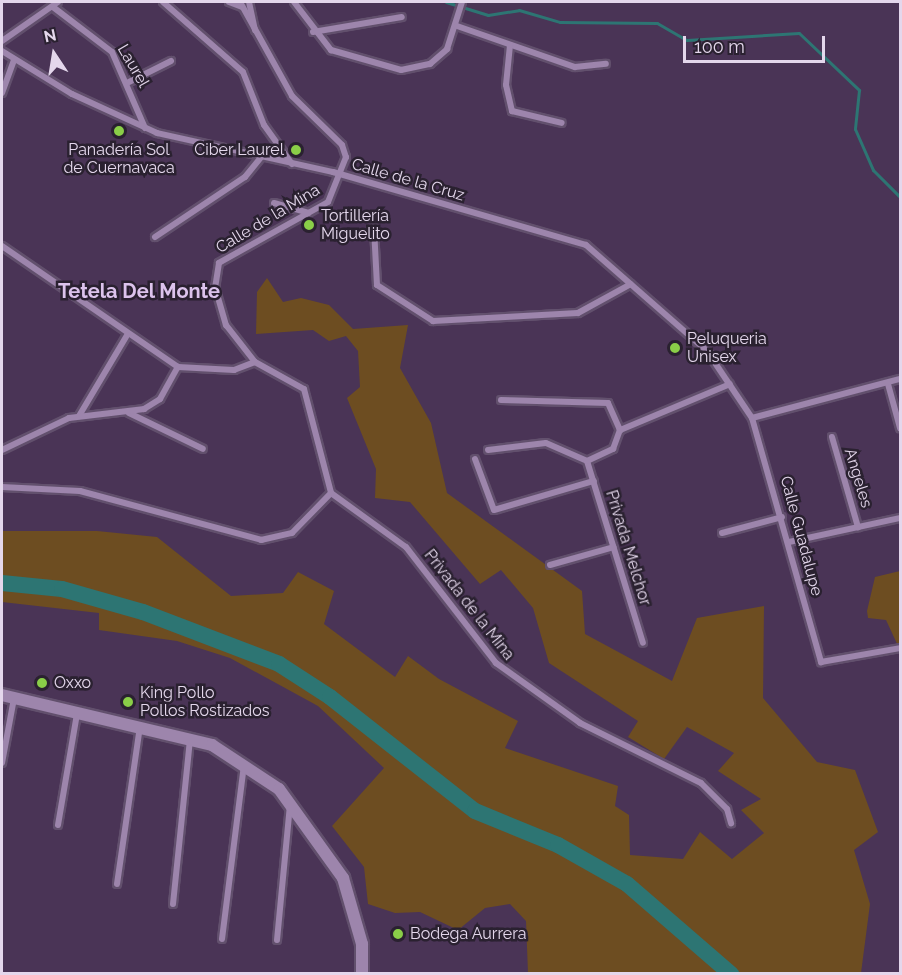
<!DOCTYPE html>
<meta charset="utf-8">
<style>
body{margin:0}
#map{position:relative;width:902px;height:975px;overflow:hidden;background:#4a3456;font-family:Raleway,sans-serif}
div>[style]{position:absolute}
[style*='--x']{left:calc(var(--x)*1px);top:calc(var(--y)*1px);width:calc(var(--w)*1px);rotate:calc(var(--a)*1deg)}
.green>*{inset:0;background:#6d4d21}
.stream>*{height:3px;margin:-1.5px;padding:0 1.5px;transform-origin:1.5px;border-radius:1.5px;background:#2d7573}
.river>*{height:16px;margin:-8px;padding:0 8px;transform-origin:8px;border-radius:8px;background:#2d7573}
.roads{filter:drop-shadow(2px 0 #62506d) drop-shadow(-2px 0 #62506d) drop-shadow(0 2px #62506d) drop-shadow(0 -2px #62506d)}
.street>*{height:6px;margin:-3px;padding:0 3px;transform-origin:3px;border-radius:3px;background:#9d85ac}
.secondary>*{height:12px;margin:-6px;padding:0 6px;transform-origin:6px;border-radius:6px;background:#9d85ac}
.dots>*{width:16px;height:16px;translate:-50% -50%;box-sizing:border-box;border:3px solid #2a2130;border-radius:50%}
span{translate:-50% -50%;white-space:nowrap;text-align:center;line-height:1.15;-webkit-text-stroke:5px #2a2130;paint-order:stroke}
.street-label{font-size:16px;color:#e4d7ec}
.poi-label{font-size:16px;color:#e4d7ec}
.right{translate:-100% -50%;text-align:right}
.left{translate:0 -50%;text-align:left}
.quarter-label{font-size:20px;color:#dcc3ec;font-weight:700}
.frame{position:absolute;inset:0;border:3px solid #e4d7ec;pointer-events:none}
.north{position:absolute;left:24px;top:24px;width:60px;height:60px;-webkit-text-stroke:4px #2a2130;paint-order:stroke;rotate:348deg;font-size:16px;font-weight:700;line-height:24px;text-align:center;color:#e4d7ec}
.north::after{content:'';display:block;margin:auto;width:21px;height:27px;background:#e4d7ec;clip-path:polygon(50% 0,100% 100%,50% 72%,0 100%)}
.scale{position:absolute;left:683px;top:36px;width:142px;height:27px;box-sizing:border-box;border:3px solid #e4d7ec;border-top:0;padding-left:8px;font-size:18px;line-height:21px;white-space:nowrap;color:#e4d7ec;-webkit-text-stroke:4px #2a2130;paint-order:stroke}
</style>
<div id="map">
<div class="green">
<div style="clip-path:polygon(267px 278px,283px 302px,301px 298px,329px 305px,353px 329px,408px 325px,400px 368px,431px 423px,447px 493px,582px 591px,585px 634px,672px 681px,697px 618px,764px 606px,763px 698px,817px 762px,855px 770px,878px 832px,854px 850px,870px 904px,861px 973px,528px 973px,526px 921px,510px 904px,485px 908px,458px 930px,420px 912px,395px 913px,368px 904px,364px 867px,332px 826px,384px 768px,318px 706px,230px 658px,177px 641px,99px 630px,99px 613px,2px 602px,2px 531px,97px 531px,157px 537px,231px 596px,283px 593px,298px 572px,334px 591px,324px 624px,395px 677px,408px 656px,439px 679px,518px 721px,505px 748px,618px 786px,615px 806px,629px 815px,630px 855px,683px 859px,700px 832px,732px 859px,764px 833px,741px 810px,761px 799px,718px 771px,734px 753px,687px 727px,664px 759px,628px 737px,638px 721px,549px 663px,533px 608px,501px 570px,480px 584px,410px 502px,375px 498px,376px 469px,347px 398px,360px 387px,358px 351px,346px 336px,329px 341px,313px 330px,256px 334px,257px 292px)"></div>
<div style="clip-path:polygon(900px 571px,900px 648px,899px 648px,886px 620px,868px 618px,867px 611px,875px 577px)"></div>
</div>
<div class="stream">
<div style="--x:446;--y:2;--w:44;--a:17.2"></div>
<div style="--x:488;--y:15;--w:31;--a:-9"></div>
<div style="--x:519;--y:10;--w:43;--a:16.3"></div>
<div style="--x:560;--y:22;--w:97;--a:0.6"></div>
<div style="--x:657;--y:23;--w:34;--a:30"></div>
<div style="--x:687;--y:40;--w:112;--a:-3.6"></div>
<div style="--x:799;--y:33;--w:83;--a:43.5"></div>
<div style="--x:859;--y:90;--w:39;--a:96"></div>
<div style="--x:855;--y:129;--w:45;--a:66.3"></div>
<div style="--x:873;--y:170;--w:38;--a:45"></div>
</div>
<div class="river">
<div style="--x:2;--y:583;--w:60;--a:5.7"></div>
<div style="--x:62;--y:589;--w:84;--a:15.9"></div>
<div style="--x:143;--y:612;--w:146;--a:20.9"></div>
<div style="--x:279;--y:664;--w:61;--a:32.9"></div>
<div style="--x:330;--y:697;--w:184;--a:38.2"></div>
<div style="--x:475;--y:811;--w:90;--a:22.3"></div>
<div style="--x:558;--y:845;--w:79;--a:29.5"></div>
<div style="--x:627;--y:884;--w:138;--a:40.9"></div>
</div>
<div class="roads">
<div class="street">
<div style="--x:163;--y:2;--w:106;--a:41.2"></div>
<div style="--x:243;--y:72;--w:57;--a:68.4"></div>
<div style="--x:264;--y:125;--w:48;--a:54.3"></div>
<div style="--x:229;--y:2;--w:14;--a:21"></div>
<div style="--x:240;--y:2;--w:107;--a:61"></div>
<div style="--x:292;--y:96;--w:70;--a:44.4"></div>
<div style="--x:342;--y:145;--w:13;--a:72"></div>
<div style="--x:346;--y:157;--w:48;--a:111.8"></div>
<div style="--x:328;--y:202;--w:125;--a:150.8"></div>
<div style="--x:219;--y:263;--w:24;--a:99"></div>
<div style="--x:215;--y:287;--w:40;--a:74"></div>
<div style="--x:226;--y:325;--w:47;--a:51.9"></div>
<div style="--x:255;--y:362;--w:56;--a:28.9"></div>
<div style="--x:304;--y:389;--w:107;--a:75.4"></div>
<div style="--x:331;--y:493;--w:92;--a:35.8"></div>
<div style="--x:406;--y:547;--w:147;--a:52.2"></div>
<div style="--x:496;--y:663;--w:103;--a:35.5"></div>
<div style="--x:580;--y:723;--w:135;--a:26.4"></div>
<div style="--x:701;--y:783;--w:37;--a:45"></div>
<div style="--x:727;--y:809;--w:15;--a:74"></div>
<div style="--x:249;--y:2;--w:29;--a:78"></div>
<div style="--x:294;--y:2;--w:61;--a:52.4"></div>
<div style="--x:331;--y:50;--w:73;--a:15.9"></div>
<div style="--x:401;--y:70;--w:30;--a:-12"></div>
<div style="--x:430;--y:64;--w:23;--a:-41"></div>
<div style="--x:447;--y:49;--w:49;--a:-72.3"></div>
<div style="--x:53;--y:7;--w:74;--a:37.3"></div>
<div style="--x:112;--y:52;--w:83;--a:66.5"></div>
<div style="--x:457;--y:26;--w:125;--a:19.2"></div>
<div style="--x:575;--y:67;--w:31;--a:-6"></div>
<div style="--x:313;--y:32;--w:90;--a:-9.6"></div>
<div style="--x:2;--y:41;--w:68;--a:-34.9"></div>
<div style="--x:510;--y:45;--w:40;--a:95.7"></div>
<div style="--x:506;--y:85;--w:27;--a:77"></div>
<div style="--x:512;--y:111;--w:51;--a:13.5"></div>
<div style="--x:2;--y:51;--w:82;--a:31.6"></div>
<div style="--x:72;--y:94;--w:94;--a:24.6"></div>
<div style="--x:157;--y:133;--w:180;--a:12.5"></div>
<div style="--x:333;--y:172;--w:263;--a:16.1"></div>
<div style="--x:586;--y:245;--w:161;--a:41.2"></div>
<div style="--x:707;--y:351;--w:81;--a:56.1"></div>
<div style="--x:752;--y:418;--w:254;--a:74.2"></div>
<div style="--x:821;--y:662;--w:80;--a:-10"></div>
<div style="--x:129;--y:82;--w:47;--a:-26.6"></div>
<div style="--x:2;--y:93;--w:35;--a:-70"></div>
<div style="--x:274;--y:203;--w:36;--a:16"></div>
<div style="--x:374;--y:228;--w:57;--a:87"></div>
<div style="--x:377;--y:285;--w:67;--a:32.7"></div>
<div style="--x:433;--y:321;--w:145;--a:-3.2"></div>
<div style="--x:578;--y:313;--w:60;--a:-28.7"></div>
<div style="--x:155;--y:237;--w:108;--a:-33.7"></div>
<div style="--x:245;--y:177;--w:26;--a:-51"></div>
<div style="--x:2;--y:246;--w:214;--a:34.5"></div>
<div style="--x:178;--y:367;--w:56;--a:3.1"></div>
<div style="--x:234;--y:370;--w:22;--a:-21"></div>
<div style="--x:888;--y:384;--w:46;--a:74.7"></div>
<div style="--x:501;--y:400;--w:107;--a:1.6"></div>
<div style="--x:608;--y:403;--w:30;--a:66"></div>
<div style="--x:129;--y:413;--w:82;--a:25.9"></div>
<div style="--x:79;--y:416;--w:94;--a:-59.3"></div>
<div style="--x:752;--y:418;--w:153;--a:-14.8"></div>
<div style="--x:832;--y:437;--w:94;--a:73.9"></div>
<div style="--x:2;--y:450;--w:74;--a:-25.5"></div>
<div style="--x:69;--y:418;--w:76;--a:-6.8"></div>
<div style="--x:144;--y:409;--w:19;--a:-32"></div>
<div style="--x:160;--y:399;--w:37;--a:-61"></div>
<div style="--x:488;--y:450;--w:58;--a:-6.9"></div>
<div style="--x:546;--y:443;--w:45;--a:23.7"></div>
<div style="--x:475;--y:459;--w:54;--a:69.6"></div>
<div style="--x:494;--y:510;--w:104;--a:-16.2"></div>
<div style="--x:587;--y:461;--w:190;--a:72.9"></div>
<div style="--x:587;--y:461;--w:29;--a:-25"></div>
<div style="--x:613;--y:449;--w:20;--a:-70"></div>
<div style="--x:620;--y:430;--w:119;--a:-22.7"></div>
<div style="--x:2;--y:487;--w:78;--a:2.9"></div>
<div style="--x:80;--y:491;--w:188;--a:15.1"></div>
<div style="--x:261;--y:540;--w:32;--a:-13"></div>
<div style="--x:292;--y:533;--w:56;--a:-45.7"></div>
<div style="--x:722;--y:533;--w:62;--a:-14.9"></div>
<div style="--x:789;--y:542;--w:114;--a:-12.2"></div>
<div style="--x:550;--y:565;--w:66;--a:-15.7"></div>
<div style="--x:2;--y:763;--w:66;--a:-79.5"></div>
<div style="--x:58;--y:825;--w:113;--a:-80.3"></div>
<div style="--x:117;--y:884;--w:159;--a:-81.7"></div>
<div style="--x:173;--y:904;--w:165;--a:-84.1"></div>
<div style="--x:222;--y:939;--w:175;--a:-82.8"></div>
<div style="--x:277;--y:940;--w:135;--a:-84.5"></div>
</div>
<div class="secondary">
<div style="--x:2;--y:695;--w:216;--a:13.4"></div>
<div style="--x:212;--y:745;--w:80;--a:33.3"></div>
<div style="--x:279;--y:789;--w:110;--a:54.3"></div>
<div style="--x:343;--y:878;--w:69;--a:73.9"></div>
<div style="--x:362;--y:944;--w:30;--a:90"></div>
</div>
</div>
<div class="dots">
<div style="left:119px;top:131px;background:#8ace48"></div>
<div style="left:296px;top:150px;background:#8ace48"></div>
<div style="left:309px;top:225px;background:#8ace48"></div>
<div style="left:675px;top:348px;background:#8ace48"></div>
<div style="left:42px;top:683px;background:#8ace48"></div>
<div style="left:128px;top:702px;background:#8ace48"></div>
<div style="left:398px;top:934px;background:#8ace48"></div>
</div>
<div class="street-label">
<span style="left:133px;top:66px;rotate:60deg">Laurel</span>
<span style="left:408px;top:180px;rotate:16deg">Calle de la Cruz</span>
<span style="left:268px;top:219px;rotate:-31deg">Calle de la Mina</span>
<span style="left:858px;top:478px;rotate:73deg">Angeles</span>
<span style="left:801px;top:536px;rotate:75deg">Calle Guadalupe</span>
<span style="left:628px;top:548px;rotate:73deg">Privada Melchor</span>
<span style="left:469px;top:605px;rotate:52deg">Privada de la Mina</span>
</div>
<div class="poi-label">
<span style="left:119px;top:159px">Panadería Sol<br>de Cuernavaca</span>
<span class="right" style="left:284px;top:150px">Ciber Laurel</span>
<span class="left" style="left:321px;top:225px">Tortillería<br>Miguelito</span>
<span class="left" style="left:687px;top:348px">Peluqueria<br>Unisex</span>
<span class="left" style="left:54px;top:683px">Oxxo</span>
<span class="left" style="left:140px;top:702px">King Pollo<br>Pollos Rostizados</span>
<span class="left" style="left:410px;top:934px">Bodega Aurrera</span>
</div>
<div class="quarter-label">
<span style="left:139px;top:291px">Tetela Del Monte</span>
</div>
<div class="frame"></div>
<div class="north">N</div>
<div class="scale">100 m</div>
</div>
